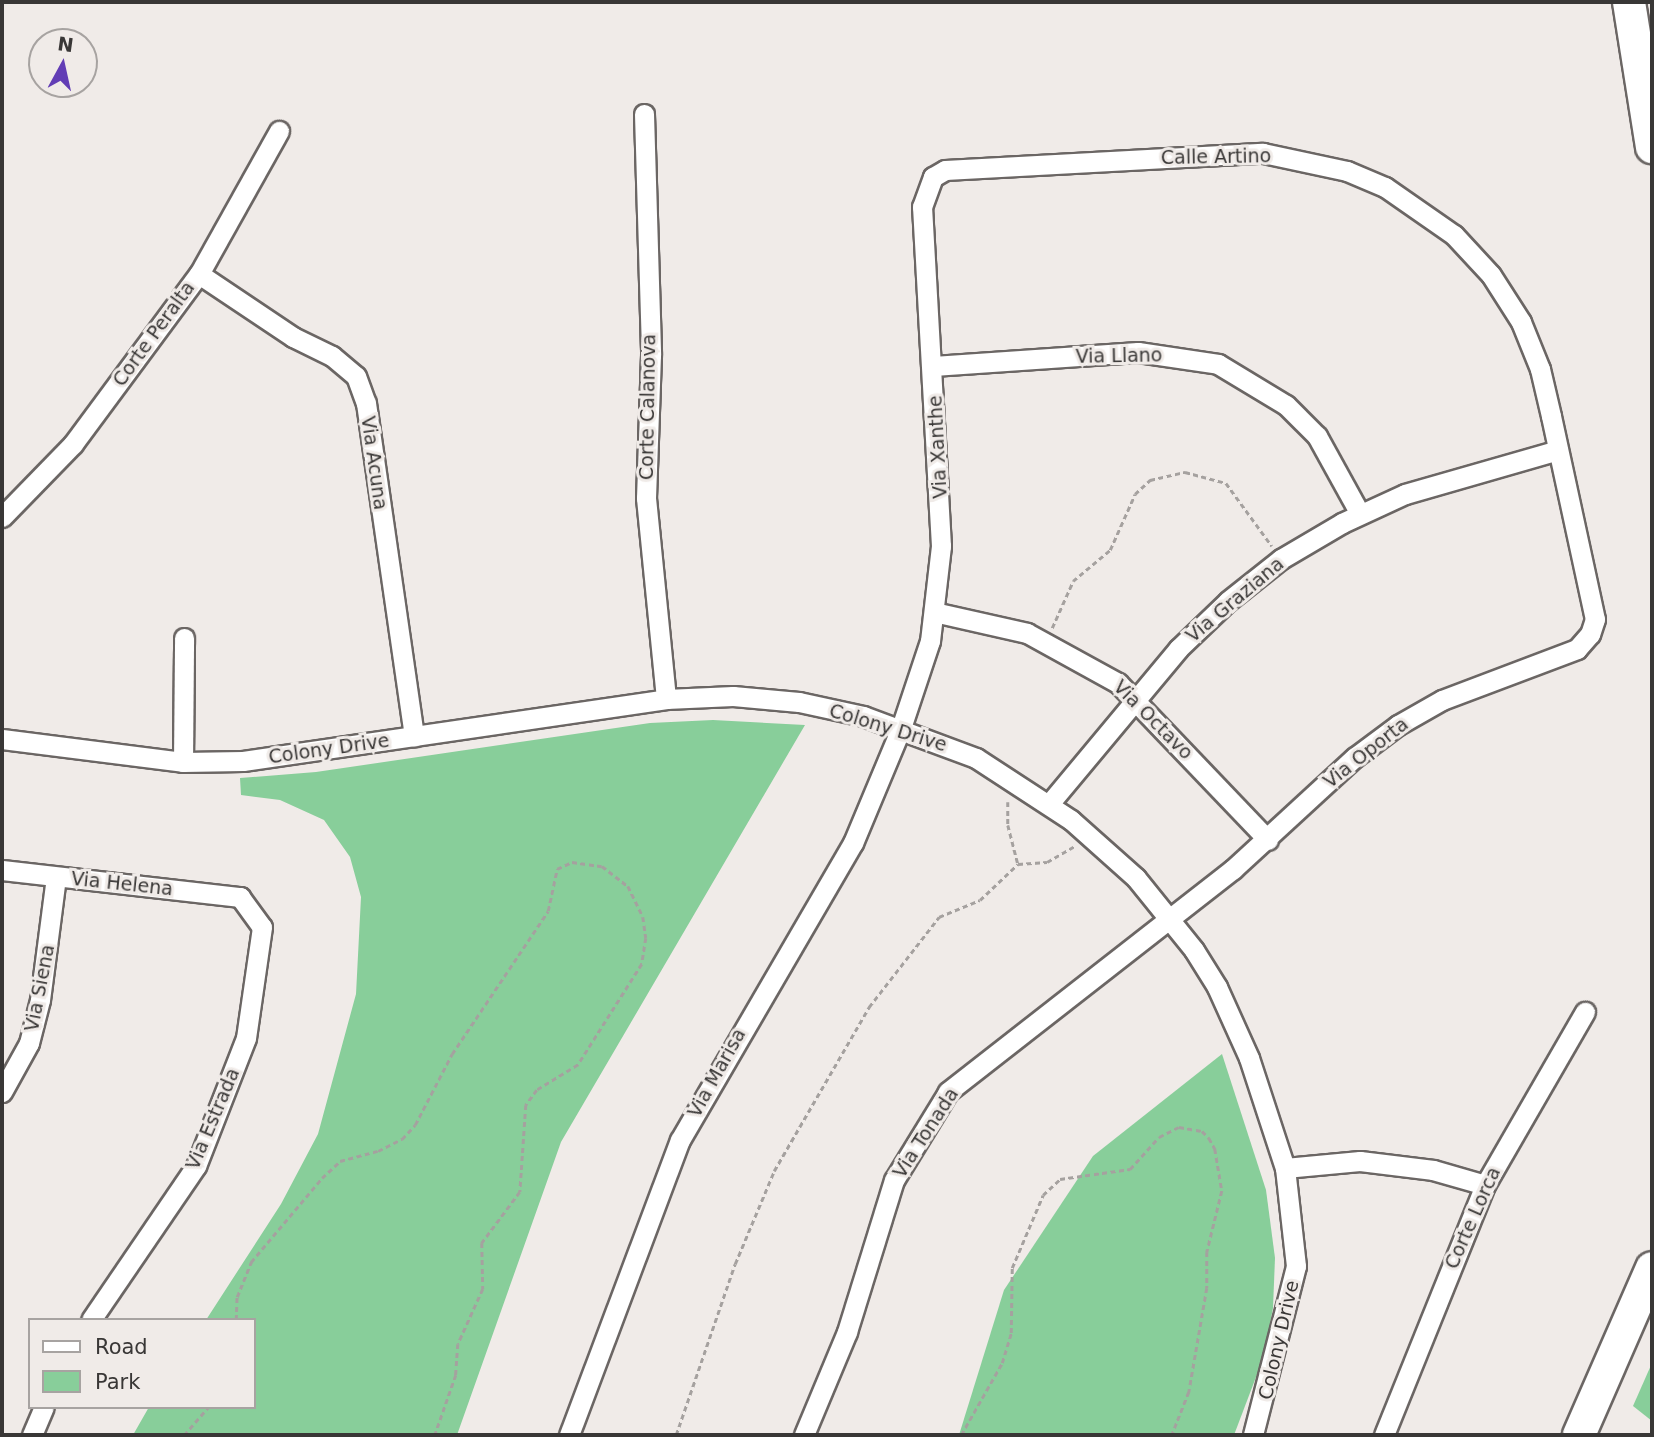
<!DOCTYPE html>
<style>
body{margin:0}
#map{position:relative;width:1654px;height:1437px;overflow:hidden;background:#f0ebe8;font-family:"DejaVu Sans",sans-serif}
div>[style]{position:absolute}
[style*='--x']{left:calc(var(--x)*1px);top:calc(var(--y)*1px);width:calc(var(--w)*1px);rotate:calc(var(--a)*1deg)}
.green>*{inset:0;background:#88ce9a}
.path>*{height:2.5px;margin-top:-1.25px;transform-origin:0;background:repeating-linear-gradient(90deg,#a5a19f 0 5px,transparent 0 8.5px)}
.roads{filter:drop-shadow(2px 0 #6b6664) drop-shadow(-2px 0 #6b6664) drop-shadow(0 2px #6b6664) drop-shadow(0 -2px #6b6664)}
.minor>*{height:19px;margin:-9.5px;padding:0 9.5px;transform-origin:9.5px;border-radius:9.5px;background:#fff}
.primary>*{height:32px;margin:-16px;padding:0 16px;transform-origin:16px;border-radius:16px;background:#fff}
span{translate:-50% -50%;white-space:nowrap;text-align:center;line-height:1.15;-webkit-text-stroke:6px #f0ebe8;paint-order:stroke}
.street-label{font-size:19px;color:#393736}
.frame{position:absolute;inset:0;border:4px solid #393736;pointer-events:none}
.legend{position:absolute;left:28px;top:1318px;width:228px;height:91px;box-sizing:border-box;background:#f0ebe8;border:2px solid #a7a3a1;margin:0;padding:9px 12px;list-style:none;font-size:21px;color:#393736}
.legend li{display:flex;align-items:center;gap:14px;height:35px}
.legend b{width:35px;border:2px solid #a7a3a1}
.north{position:absolute;left:28px;top:28px;width:70px;height:70px;box-sizing:border-box;background:#f0ebe8;border:2px solid #a7a3a1;border-radius:50%;rotate:8deg;font-size:19px;font-weight:700;line-height:28px;text-align:center;color:#393736}
.north::after{content:'';display:block;margin:auto;width:24px;height:32px;background:#623db5;clip-path:polygon(50% 0,100% 100%,50% 72%,0 100%)}
</style>
<div id="map">
<div class="green">
<div style="clip-path:polygon(713px 720px,805px 725px,561px 1142px,457px 1435px,133px 1435px,149px 1407px,254px 1407px,254px 1320px,206px 1320px,281px 1204px,318px 1134px,356px 994px,361px 897px,350px 857px,324px 820px,280px 800px,241px 795px,240px 778px,316px 772px,650px 723px)"></div>
<div style="clip-path:polygon(1222px 1054px,1266px 1190px,1275px 1258px,1273px 1308px,1264px 1356px,1234px 1435px,959px 1435px,1004px 1290px,1093px 1156px)"></div>
<div style="clip-path:polygon(1652px 1363px,1652px 1421px,1633px 1406px)"></div>
</div>
<div class="path">
<div style="--x:1052;--y:628;--w:51;--a:-65.9"></div>
<div style="--x:1073;--y:581;--w:48;--a:-40"></div>
<div style="--x:1110;--y:550;--w:61;--a:-65.9"></div>
<div style="--x:1135;--y:494;--w:21;--a:-43"></div>
<div style="--x:1150;--y:480;--w:36;--a:-13"></div>
<div style="--x:1185;--y:472;--w:42;--a:15"></div>
<div style="--x:1226;--y:483;--w:78;--a:53.9"></div>
<div style="--x:1008;--y:802;--w:23;--a:90"></div>
<div style="--x:1008;--y:825;--w:40;--a:75.6"></div>
<div style="--x:236;--y:1320;--w:23;--a:-88"></div>
<div style="--x:237;--y:1297;--w:38;--a:-68"></div>
<div style="--x:251;--y:1262;--w:110;--a:-49.8"></div>
<div style="--x:322;--y:1178;--w:25;--a:-43"></div>
<div style="--x:340;--y:1161;--w:39;--a:-15"></div>
<div style="--x:378;--y:1151;--w:27;--a:-27"></div>
<div style="--x:402;--y:1139;--w:19;--a:-47"></div>
<div style="--x:415;--y:1125;--w:80;--a:-62.5"></div>
<div style="--x:452;--y:1054;--w:172;--a:-56.1"></div>
<div style="--x:548;--y:911;--w:43;--a:-77.9"></div>
<div style="--x:557;--y:869;--w:17;--a:-25"></div>
<div style="--x:572;--y:862;--w:30;--a:8"></div>
<div style="--x:602;--y:866;--w:33;--a:38"></div>
<div style="--x:628;--y:886;--w:34;--a:64"></div>
<div style="--x:643;--y:917;--w:21;--a:82"></div>
<div style="--x:646;--y:938;--w:26;--a:99"></div>
<div style="--x:642;--y:964;--w:120;--a:122.4"></div>
<div style="--x:578;--y:1065;--w:48;--a:148.6"></div>
<div style="--x:537;--y:1090;--w:19;--a:126"></div>
<div style="--x:526;--y:1105;--w:87;--a:93.9"></div>
<div style="--x:520;--y:1192;--w:64;--a:126.7"></div>
<div style="--x:482;--y:1243;--w:46;--a:88.8"></div>
<div style="--x:483;--y:1289;--w:60;--a:114.4"></div>
<div style="--x:458;--y:1344;--w:31;--a:94"></div>
<div style="--x:456;--y:1375;--w:64;--a:109.3"></div>
<div style="--x:184;--y:1435;--w:37;--a:-49"></div>
<div style="--x:676;--y:1435;--w:181;--a:-71"></div>
<div style="--x:735;--y:1264;--w:101;--a:-67.2"></div>
<div style="--x:774;--y:1171;--w:190;--a:-59.9"></div>
<div style="--x:869;--y:1007;--w:114;--a:-52.1"></div>
<div style="--x:939;--y:917;--w:44;--a:-22.5"></div>
<div style="--x:980;--y:900;--w:52;--a:-43.5"></div>
<div style="--x:1018;--y:864;--w:29;--a:-4"></div>
<div style="--x:1047;--y:862;--w:32;--a:-30"></div>
<div style="--x:961;--y:1435;--w:83;--a:-60.3"></div>
<div style="--x:1002;--y:1363;--w:31;--a:-73"></div>
<div style="--x:1011;--y:1333;--w:65;--a:-89.1"></div>
<div style="--x:1012;--y:1268;--w:79;--a:-67"></div>
<div style="--x:1043;--y:1195;--w:23;--a:-43"></div>
<div style="--x:1060;--y:1179;--w:71;--a:-8.1"></div>
<div style="--x:1130;--y:1169;--w:43;--a:-47.8"></div>
<div style="--x:1159;--y:1137;--w:22;--a:-27"></div>
<div style="--x:1179;--y:1127;--w:23;--a:10"></div>
<div style="--x:1202;--y:1131;--w:10;--a:45"></div>
<div style="--x:1209;--y:1138;--w:13;--a:61"></div>
<div style="--x:1215;--y:1149;--w:43;--a:80.5"></div>
<div style="--x:1222;--y:1191;--w:63;--a:103.8"></div>
<div style="--x:1207;--y:1252;--w:36;--a:90"></div>
<div style="--x:1207;--y:1288;--w:106;--a:99.8"></div>
<div style="--x:1189;--y:1392;--w:46;--a:111.6"></div>
</div>
<div class="roads">
<div class="minor">
<div style="--x:644;--y:114;--w:241;--a:88.3"></div>
<div style="--x:651;--y:355;--w:143;--a:92"></div>
<div style="--x:646;--y:498;--w:202;--a:84.3"></div>
<div style="--x:199;--y:274;--w:113;--a:33.8"></div>
<div style="--x:293;--y:337;--w:43;--a:26"></div>
<div style="--x:332;--y:356;--w:31;--a:40"></div>
<div style="--x:356;--y:376;--w:29;--a:70"></div>
<div style="--x:366;--y:403;--w:337;--a:81.8"></div>
<div style="--x:933;--y:366;--w:205;--a:-3.9"></div>
<div style="--x:1138;--y:352;--w:81;--a:8.5"></div>
<div style="--x:1218;--y:364;--w:79;--a:31.1"></div>
<div style="--x:1286;--y:405;--w:44;--a:45"></div>
<div style="--x:1317;--y:436;--w:89;--a:61.1"></div>
<div style="--x:2;--y:517;--w:102;--a:-45.8"></div>
<div style="--x:73;--y:444;--w:212;--a:-53.5"></div>
<div style="--x:199;--y:274;--w:164;--a:-60.8"></div>
<div style="--x:934;--y:612;--w:95;--a:12.7"></div>
<div style="--x:1027;--y:633;--w:104;--a:28.8"></div>
<div style="--x:1118;--y:683;--w:217;--a:46.3"></div>
<div style="--x:2;--y:739;--w:182;--a:7.2"></div>
<div style="--x:183;--y:762;--w:60;--a:-1"></div>
<div style="--x:243;--y:761;--w:428;--a:-8.3"></div>
<div style="--x:666;--y:699;--w:67;--a:-2.6"></div>
<div style="--x:733;--y:696;--w:66;--a:5.2"></div>
<div style="--x:799;--y:702;--w:66;--a:12.3"></div>
<div style="--x:863;--y:716;--w:121;--a:20.4"></div>
<div style="--x:976;--y:758;--w:113;--a:33.1"></div>
<div style="--x:1071;--y:820;--w:87;--a:41.7"></div>
<div style="--x:1136;--y:878;--w:92;--a:51.1"></div>
<div style="--x:1194;--y:950;--w:44;--a:58.1"></div>
<div style="--x:1217;--y:987;--w:78;--a:65.7"></div>
<div style="--x:1249;--y:1058;--w:116;--a:71.9"></div>
<div style="--x:1285;--y:1168;--w:99;--a:83.6"></div>
<div style="--x:1296;--y:1266;--w:174;--a:104.3"></div>
<div style="--x:183;--y:762;--w:124;--a:-89.5"></div>
<div style="--x:1049;--y:804;--w:202;--a:-50.2"></div>
<div style="--x:1178;--y:649;--w:69;--a:-43.8"></div>
<div style="--x:1228;--y:601;--w:68;--a:-38.4"></div>
<div style="--x:1281;--y:559;--w:71;--a:-30.5"></div>
<div style="--x:1342;--y:523;--w:69;--a:-24.7"></div>
<div style="--x:1405;--y:494;--w:159;--a:-16"></div>
<div style="--x:2;--y:870;--w:240;--a:6.5"></div>
<div style="--x:240;--y:897;--w:37;--a:54"></div>
<div style="--x:262;--y:927;--w:112;--a:98.2"></div>
<div style="--x:246;--y:1038;--w:137;--a:111.3"></div>
<div style="--x:196;--y:1166;--w:186;--a:124.3"></div>
<div style="--x:2;--y:1092;--w:56;--a:-61.1"></div>
<div style="--x:29;--y:1043;--w:44;--a:-75.7"></div>
<div style="--x:40;--y:1000;--w:124;--a:-82.6"></div>
<div style="--x:1285;--y:1168;--w:75;--a:-5.3"></div>
<div style="--x:1360;--y:1161;--w:74;--a:7"></div>
<div style="--x:1433;--y:1170;--w:54;--a:16.1"></div>
<div style="--x:32;--y:1435;--w:30;--a:-67"></div>
<div style="--x:569;--y:1435;--w:315;--a:-69.4"></div>
<div style="--x:680;--y:1140;--w:344;--a:-59.8"></div>
<div style="--x:853;--y:843;--w:125;--a:-67.3"></div>
<div style="--x:901;--y:728;--w:92;--a:-71.6"></div>
<div style="--x:930;--y:641;--w:96;--a:-83.4"></div>
<div style="--x:941;--y:546;--w:340;--a:-93.2"></div>
<div style="--x:922;--y:207;--w:32;--a:-70"></div>
<div style="--x:933;--y:177;--w:14;--a:-30"></div>
<div style="--x:945;--y:170;--w:318;--a:-3.1"></div>
<div style="--x:1263;--y:153;--w:86;--a:12.1"></div>
<div style="--x:1347;--y:171;--w:41;--a:22.8"></div>
<div style="--x:1385;--y:187;--w:84;--a:34.8"></div>
<div style="--x:1454;--y:235;--w:54;--a:47.2"></div>
<div style="--x:1491;--y:275;--w:56;--a:57.4"></div>
<div style="--x:1521;--y:322;--w:51;--a:68"></div>
<div style="--x:1540;--y:369;--w:48;--a:76.8"></div>
<div style="--x:1551;--y:416;--w:208;--a:77.8"></div>
<div style="--x:1595;--y:619;--w:16;--a:108"></div>
<div style="--x:1590;--y:634;--w:20;--a:131"></div>
<div style="--x:1577;--y:649;--w:144;--a:159.3"></div>
<div style="--x:1442;--y:700;--w:51;--a:150.4"></div>
<div style="--x:1398;--y:725;--w:54;--a:143.3"></div>
<div style="--x:1355;--y:757;--w:166;--a:137.4"></div>
<div style="--x:1233;--y:869;--w:362;--a:142"></div>
<div style="--x:948;--y:1092;--w:103;--a:121.5"></div>
<div style="--x:894;--y:1180;--w:159;--a:107.2"></div>
<div style="--x:847;--y:1332;--w:112;--a:112.7"></div>
<div style="--x:1384;--y:1435;--w:270;--a:-68"></div>
<div style="--x:1485;--y:1185;--w:200;--a:-60"></div>
</div>
<div class="primary">
<div style="--x:1629;--y:2;--w:147;--a:81"></div>
<div style="--x:1579;--y:1435;--w:182;--a:-66.4"></div>
</div>
</div>
<div class="street-label">
<span style="left:1216px;top:157px;rotate:-1deg">Calle Artino</span>
<span style="left:154px;top:334px;rotate:-54deg">Corte Peralta</span>
<span style="left:1119px;top:356px;rotate:-1deg">Via Llano</span>
<span style="left:648px;top:407px;rotate:-89deg">Corte Calanova</span>
<span style="left:938px;top:447px;rotate:-93deg">Via Xanthe</span>
<span style="left:374px;top:463px;rotate:82deg">Via Acuna</span>
<span style="left:1235px;top:600px;rotate:-40deg">Via Graziana</span>
<span style="left:1153px;top:720px;rotate:45deg">Via Octavo</span>
<span style="left:888px;top:728px;rotate:17deg">Colony Drive</span>
<span style="left:329px;top:749px;rotate:-8deg">Colony Drive</span>
<span style="left:1366px;top:753px;rotate:-38deg">Via Oporta</span>
<span style="left:122px;top:884px;rotate:6deg">Via Helena</span>
<span style="left:40px;top:988px;rotate:-79deg">Via Siena</span>
<span style="left:717px;top:1073px;rotate:-61deg">Via Marisa</span>
<span style="left:213px;top:1119px;rotate:-67deg">Via Estrada</span>
<span style="left:926px;top:1133px;rotate:-57deg">Via Tonada</span>
<span style="left:1473px;top:1218px;rotate:-66deg">Corte Lorca</span>
<span style="left:1279px;top:1340px;rotate:-77deg">Colony Drive</span>
</div>
<div class="frame"></div>
<ul class="legend">
<li><b style="height:9px;background:#fff"></b>Road</li>
<li><b style="height:19px;background:#88ce9a"></b>Park</li>
</ul>
<div class="north">N</div>
</div>
